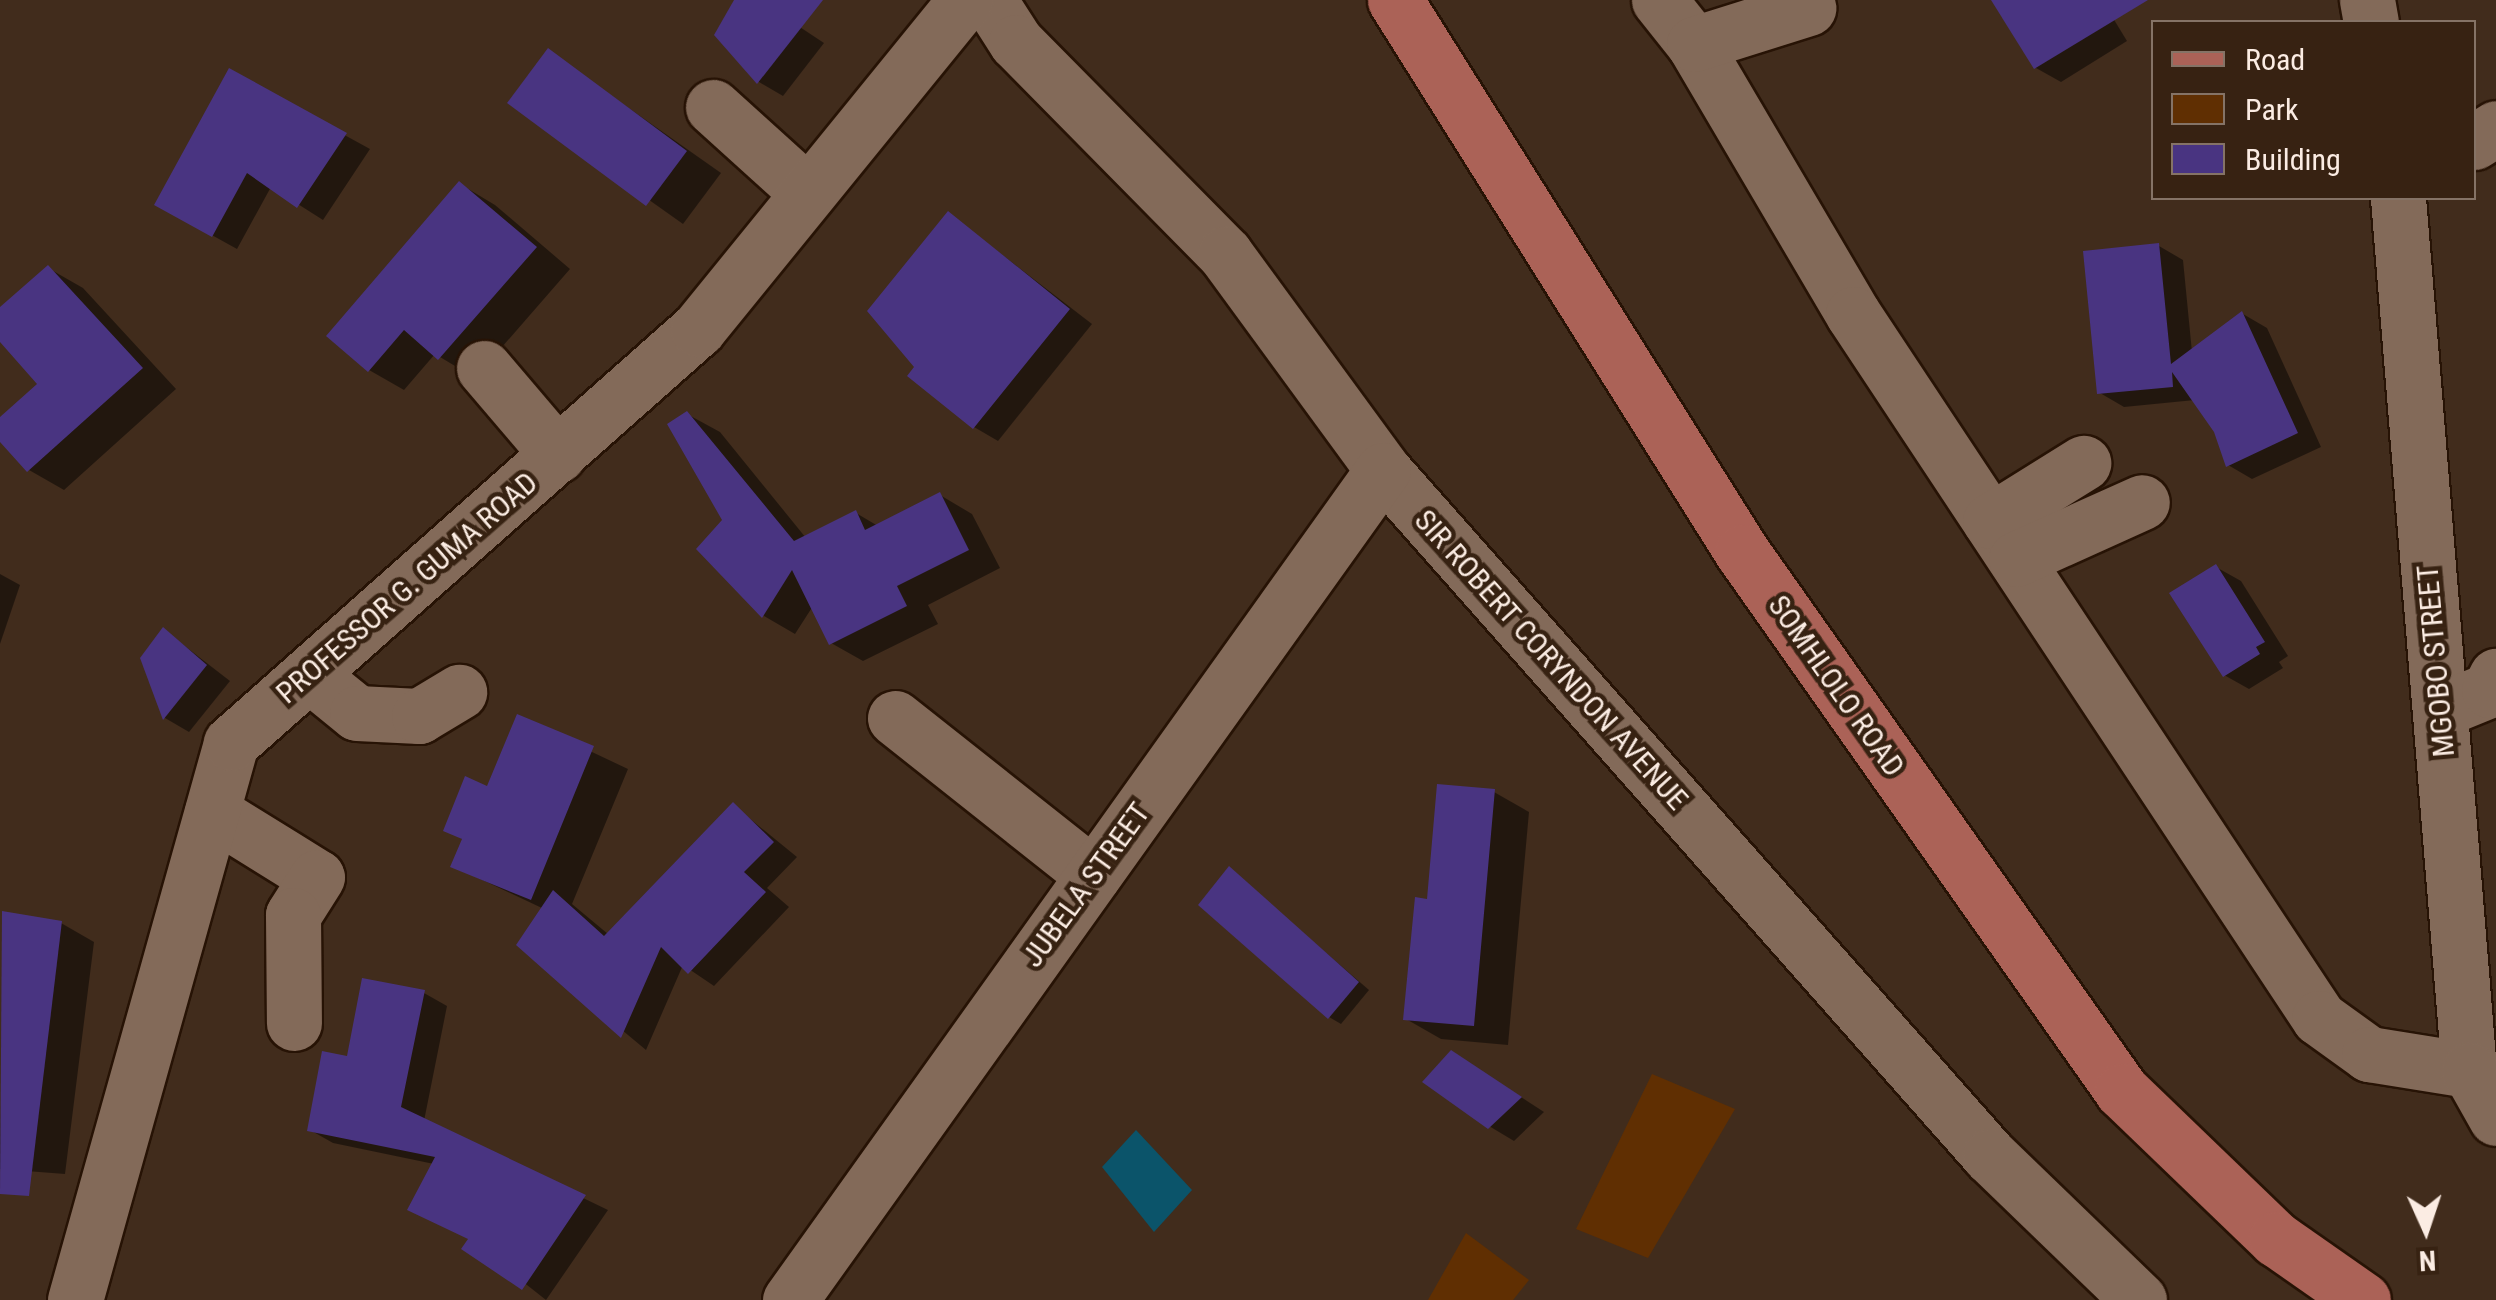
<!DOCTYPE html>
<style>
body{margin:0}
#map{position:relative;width:2496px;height:1300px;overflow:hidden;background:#412c1c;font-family:"Roboto Condensed",sans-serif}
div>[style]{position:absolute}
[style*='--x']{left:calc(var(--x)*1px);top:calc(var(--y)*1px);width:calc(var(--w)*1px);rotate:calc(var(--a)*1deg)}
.green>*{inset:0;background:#602f02}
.water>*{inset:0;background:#0b546a}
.shadow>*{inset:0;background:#0007}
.building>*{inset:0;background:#493481}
.roads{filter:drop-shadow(2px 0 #271305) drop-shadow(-2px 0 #271305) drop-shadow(0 2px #271305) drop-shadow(0 -2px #271305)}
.minor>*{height:55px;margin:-27.5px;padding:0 27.5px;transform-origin:27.5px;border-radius:27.5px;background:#836a59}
.major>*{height:55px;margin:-27.5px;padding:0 27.5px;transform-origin:27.5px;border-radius:27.5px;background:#ab6257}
span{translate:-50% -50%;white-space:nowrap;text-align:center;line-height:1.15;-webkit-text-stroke:9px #372212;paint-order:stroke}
.street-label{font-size:30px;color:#fbece3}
.legend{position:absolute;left:2151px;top:20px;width:325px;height:180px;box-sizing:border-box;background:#372212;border:2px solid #857366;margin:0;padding:12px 18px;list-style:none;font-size:30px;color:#fbece3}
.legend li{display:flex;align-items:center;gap:20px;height:50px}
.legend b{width:50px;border:2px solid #857366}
.north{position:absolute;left:2376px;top:1180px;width:100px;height:100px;-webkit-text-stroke:8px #372212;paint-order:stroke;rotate:177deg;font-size:28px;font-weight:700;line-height:40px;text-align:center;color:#fbece3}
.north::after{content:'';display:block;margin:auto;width:35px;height:45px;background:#fbece3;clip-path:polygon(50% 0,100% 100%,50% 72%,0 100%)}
</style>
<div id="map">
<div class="green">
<div style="clip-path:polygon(1652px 1074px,1735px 1109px,1648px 1258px,1576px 1229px)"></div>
<div style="clip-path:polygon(1466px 1233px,1529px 1280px,1513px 1300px,1428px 1300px)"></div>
</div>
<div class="water">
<div style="clip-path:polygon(1136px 1130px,1192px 1190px,1154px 1232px,1102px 1167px)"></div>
</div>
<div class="shadow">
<div style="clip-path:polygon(737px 0,759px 0,824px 43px,783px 96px,759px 82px,717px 34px)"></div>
<div style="clip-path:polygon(1994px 0,2102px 0,2127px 41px,2061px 82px,2036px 68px)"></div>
<div style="clip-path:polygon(549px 52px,721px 173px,683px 224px,511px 102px)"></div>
<div style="clip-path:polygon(230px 72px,370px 149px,323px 220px,271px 187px,237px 249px,181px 218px)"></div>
<div style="clip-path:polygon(460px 184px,495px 205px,570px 269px,475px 378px,435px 354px,404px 390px,369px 370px)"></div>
<div style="clip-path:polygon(949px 214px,1092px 324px,998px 441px,974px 427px,917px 367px)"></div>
<div style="clip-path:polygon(2159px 246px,2183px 260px,2192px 352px,2243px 314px,2267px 328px,2321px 447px,2252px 479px,2228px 465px,2217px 431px,2195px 400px,2124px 407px,2100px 393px)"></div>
<div style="clip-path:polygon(48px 268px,83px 288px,176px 389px,64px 490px,29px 470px,0 438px,0 421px,41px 384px,0 339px,0 310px)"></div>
<div style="clip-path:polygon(687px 414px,720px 432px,806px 538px,856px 513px,878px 526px,940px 495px,972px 514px,1000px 568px,928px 605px,938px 624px,863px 661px,831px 643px,813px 606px,795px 634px,764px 616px,699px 549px,725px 520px)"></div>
<div style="clip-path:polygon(2216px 567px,2241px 581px,2288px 656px,2279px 662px,2283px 668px,2249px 689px,2224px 675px)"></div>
<div style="clip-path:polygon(0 574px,20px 585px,0 644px)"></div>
<div style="clip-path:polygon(164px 630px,230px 681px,189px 732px,165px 718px,143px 658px)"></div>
<div style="clip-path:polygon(518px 717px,628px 769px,572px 904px,608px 934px,733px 805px,797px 857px,767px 888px,789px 907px,714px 986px,683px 965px,646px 1050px,520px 945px,544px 909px,453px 866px,464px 840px,446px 830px,488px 789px)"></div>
<div style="clip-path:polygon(1494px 792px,1529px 812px,1508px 1045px,1441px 1039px,1406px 1019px,1429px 901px)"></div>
<div style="clip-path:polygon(1229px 869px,1369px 990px,1341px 1024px,1329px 1017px)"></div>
<div style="clip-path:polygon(4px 914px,61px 923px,94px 942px,65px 1174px,0 1169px)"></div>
<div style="clip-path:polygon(424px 993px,447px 1006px,424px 1121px,608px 1210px,546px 1300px,470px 1240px,434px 1164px,333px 1143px,310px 1130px,349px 1059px)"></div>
<div style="clip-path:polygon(1476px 1068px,1544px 1112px,1514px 1141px,1489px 1126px)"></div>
</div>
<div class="building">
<div style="clip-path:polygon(734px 0,823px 0,757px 84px,714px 35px)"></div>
<div style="clip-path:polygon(1991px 0,2148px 0,2034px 69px)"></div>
<div style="clip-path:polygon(548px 48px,687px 151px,646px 206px,507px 103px)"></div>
<div style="clip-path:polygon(229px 68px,347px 133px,297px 208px,247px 173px,212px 237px,154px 205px)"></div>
<div style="clip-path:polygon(459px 181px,537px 247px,438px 360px,404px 330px,368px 372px,326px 336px)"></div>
<div style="clip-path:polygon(948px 211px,1070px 309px,973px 429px,907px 376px,914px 367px,867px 311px)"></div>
<div style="clip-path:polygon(2159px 243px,2171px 364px,2242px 311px,2298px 433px,2226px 467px,2214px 432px,2172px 372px,2173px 387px,2097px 394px,2083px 251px)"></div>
<div style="clip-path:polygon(48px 265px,143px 368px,27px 472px,0 442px,0 417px,37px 384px,0 342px,0 307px)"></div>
<div style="clip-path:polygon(687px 411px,794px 541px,856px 510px,865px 530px,940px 492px,969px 550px,897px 586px,907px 606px,829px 645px,792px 570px,762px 618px,696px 549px,722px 520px,667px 424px)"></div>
<div style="clip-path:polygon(2216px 564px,2265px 642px,2256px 647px,2260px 654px,2223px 677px,2169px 593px)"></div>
<div style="clip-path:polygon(163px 627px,207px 665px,163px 720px,140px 658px)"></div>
<div style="clip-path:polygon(517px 714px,594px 746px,531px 900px,450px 867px,462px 839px,443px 831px,465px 776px,487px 786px)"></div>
<div style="clip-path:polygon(1437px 784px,1495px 789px,1474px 1026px,1403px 1020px,1415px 897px,1427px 899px)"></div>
<div style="clip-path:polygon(733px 802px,774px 842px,744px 872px,766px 892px,688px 974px,661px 947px,621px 1038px,516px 945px,553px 890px,604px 936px)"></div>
<div style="clip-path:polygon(1229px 866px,1359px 982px,1328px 1019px,1198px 905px)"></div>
<div style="clip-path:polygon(2px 911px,62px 921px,29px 1196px,0 1194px)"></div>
<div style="clip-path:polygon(362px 978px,425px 990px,401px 1107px,586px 1195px,522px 1290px,461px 1249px,468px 1239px,407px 1210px,435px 1157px,307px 1131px,322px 1051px,347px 1056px)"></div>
<div style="clip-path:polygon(1451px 1050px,1522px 1097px,1488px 1129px,1422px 1082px)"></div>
</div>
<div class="roads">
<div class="minor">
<div style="--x:989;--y:0;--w:50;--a:57.3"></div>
<div style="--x:1016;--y:42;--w:298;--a:45.4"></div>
<div style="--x:1225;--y:254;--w:268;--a:53.8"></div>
<div style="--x:1383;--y:470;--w:916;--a:48.5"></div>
<div style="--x:1990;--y:1156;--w:207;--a:44"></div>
<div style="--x:1659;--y:0;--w:56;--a:51.5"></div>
<div style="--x:1694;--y:44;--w:313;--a:59.5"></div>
<div style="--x:1853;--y:314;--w:844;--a:56.5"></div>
<div style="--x:2319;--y:1018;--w:62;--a:35.8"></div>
<div style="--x:2369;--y:1054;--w:101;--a:9.1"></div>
<div style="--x:2367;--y:0;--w:22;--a:80"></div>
<div style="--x:1694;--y:44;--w:120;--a:-17.5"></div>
<div style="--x:713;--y:107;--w:128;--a:42.2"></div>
<div style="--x:2474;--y:142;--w:26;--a:-32"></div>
<div style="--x:2398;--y:198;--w:875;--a:85.35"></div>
<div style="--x:2469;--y:1070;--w:55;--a:60.6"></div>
<div style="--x:484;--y:368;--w:114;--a:49.6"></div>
<div style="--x:1990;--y:521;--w:110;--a:-31.9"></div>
<div style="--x:2016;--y:559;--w:138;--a:-24.3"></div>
<div style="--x:310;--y:675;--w:60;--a:39"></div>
<div style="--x:357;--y:713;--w:62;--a:2.8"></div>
<div style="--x:419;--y:716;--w:47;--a:-31"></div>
<div style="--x:2440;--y:710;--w:53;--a:-22.2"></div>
<div style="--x:2489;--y:690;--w:16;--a:-63"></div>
<div style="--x:895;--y:718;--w:253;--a:38.4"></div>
<div style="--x:212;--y:812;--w:123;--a:31.8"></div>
<div style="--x:317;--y:877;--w:45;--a:122.3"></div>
<div style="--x:293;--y:915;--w:108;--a:89.5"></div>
<div style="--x:75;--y:1300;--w:578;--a:-74.35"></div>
<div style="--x:231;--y:743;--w:624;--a:-41.56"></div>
<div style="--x:698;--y:329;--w:424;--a:-50.9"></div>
<div style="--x:790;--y:1300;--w:1020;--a:-54.46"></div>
</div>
<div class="major">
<div style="--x:1395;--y:0;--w:652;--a:57.85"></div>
<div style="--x:1742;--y:552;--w:659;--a:54.82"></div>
<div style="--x:2122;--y:1091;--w:214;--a:43.9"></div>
<div style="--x:2276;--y:1239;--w:106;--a:35"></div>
</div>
</div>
<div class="street-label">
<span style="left:407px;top:588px;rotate:-41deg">PROFESSOR G. GUMA ROAD</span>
<span style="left:1551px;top:660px;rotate:48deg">SIR ROBERT CORYNDON AVENUE</span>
<span style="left:2436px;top:661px;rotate:-95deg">MGOBO STREET</span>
<span style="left:1836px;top:686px;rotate:55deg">SOMHLOLO ROAD</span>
<span style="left:1086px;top:885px;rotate:-54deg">JUBELA STREET</span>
</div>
<ul class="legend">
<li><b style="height:12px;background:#ab6257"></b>Road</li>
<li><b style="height:28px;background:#602f02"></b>Park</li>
<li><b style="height:28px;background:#493481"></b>Building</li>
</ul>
<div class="north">N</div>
</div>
